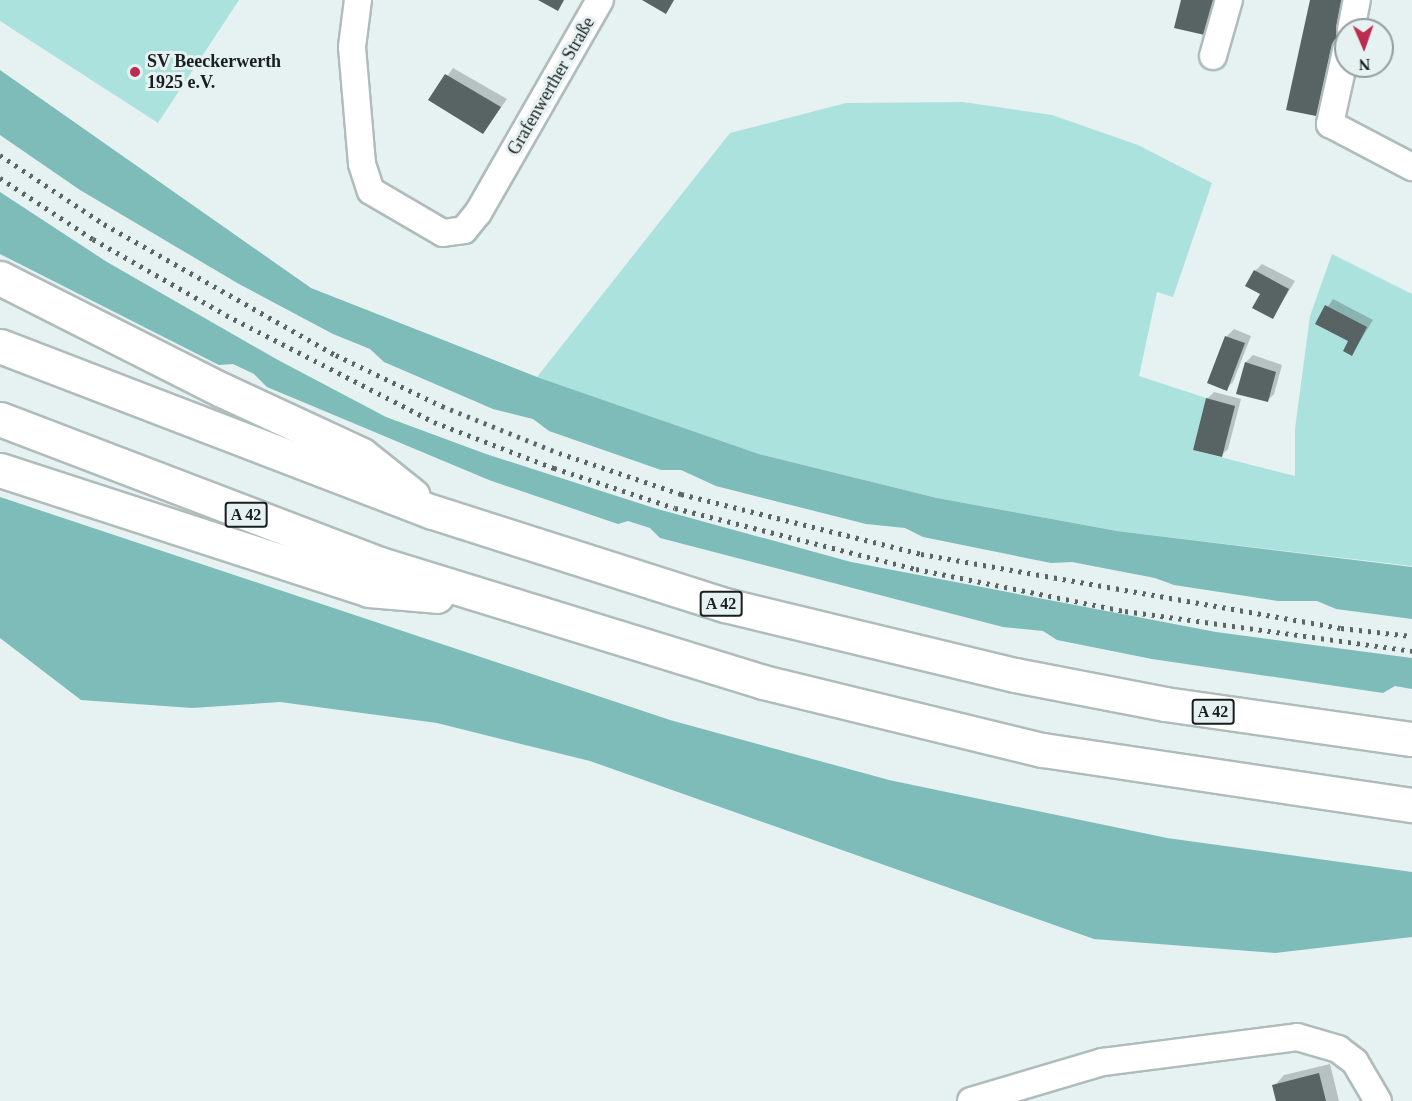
<!DOCTYPE html>
<meta charset="utf-8">
<style>
body{margin:0}
#map{position:relative;width:1412px;height:1101px;overflow:hidden;background:#e5f2f1;font-family:Georgia,serif}
div>[style]{position:absolute}
[style*='--x']{left:calc(var(--x)*1px);top:calc(var(--y)*1px);width:calc(var(--w)*1px);rotate:calc(var(--a)*1deg)}
.green>*{inset:0;background:#ace2de}
.forest>*{inset:0;background:#7dbcb8}
.shadow>*{inset:0;background:#0003}
.building>*{inset:0;background:#586463}
.roads{filter:drop-shadow(2px 0 #afbcbb) drop-shadow(-2px 0 #afbcbb) drop-shadow(0 2px #afbcbb) drop-shadow(0 -2px #afbcbb)}
.minor>*{height:26px;margin:-13px;padding:0 13px;transform-origin:13px;border-radius:13px;background:#fff}
.highway>*{height:33px;margin:-16.5px;padding:0 16.5px;transform-origin:16.5px;border-radius:16.5px;background:#fff}
.rail>*{height:4.5px;margin-top:-2.25px;transform-origin:0;background:repeating-linear-gradient(90deg,#5c6464 0 3px,transparent 0 9px)}
.dots>*{width:16px;height:16px;translate:-50% -50%;box-sizing:border-box;border:3px solid #e5f2f1;border-radius:50%}
span{translate:-50% -50%;white-space:nowrap;text-align:center;line-height:1.15;-webkit-text-stroke:6px #e5f2f1;paint-order:stroke}
.shield-label span{padding:2px 4px;background:#e5f2f1;border:2px solid;border-radius:4px;-webkit-text-stroke-width:0}
.shield-label{font-size:16px;color:#191e1e;font-weight:700}
.poi-label{font-size:18px;color:#191e1e;font-weight:700}
.left{translate:0 -50%;text-align:left}
.street-label{font-size:18px;color:#191e1e}
.north{position:absolute;left:1334px;top:18px;width:60px;height:60px;box-sizing:border-box;background:#e5f2f1;border:2px solid #939d9d;border-radius:50%;rotate:178deg;font-size:16px;font-weight:700;line-height:24px;text-align:center;color:#191e1e}
.north::after{content:'';display:block;margin:auto;width:21px;height:27px;background:#bc2c51;clip-path:polygon(50% 0,100% 100%,50% 72%,0 100%)}
</style>
<div id="map">
<div class="green">
<div style="clip-path:polygon(0 0,239px 0,158px 123px,0 21px)"></div>
<div style="clip-path:polygon(963px 102px,1052px 115px,1138px 145px,1212px 183px,1173px 297px,1157px 292px,1139px 376px,1206px 398px,1193px 450px,1295px 476px,1295px 429px,1310px 316px,1332px 254px,1412px 294px,1412px 566px,1117px 531px,937px 498px,759px 454px,537px 377px,730px 133px,846px 103px)"></div>
</div>
<div class="forest">
<div style="clip-path:polygon(0 70px,311px 288px,537px 377px,759px 454px,937px 498px,1117px 531px,1412px 567px,1412px 619px,1336px 609px,1317px 601px,1278px 601px,1174px 585px,1155px 578px,1072px 562px,1051px 563px,923px 537px,905px 528px,866px 524px,716px 486px,681px 470px,661px 470px,549px 431px,533px 419px,493px 409px,384px 362px,370px 349px,333px 334px,239px 284px,80px 190px,0 135px)"></div>
<div style="clip-path:polygon(0 192px,107px 262px,278px 360px,386px 417px,486px 454px,654px 508px,851px 562px,1216px 632px,1412px 658px,1412px 689px,1395px 686px,1383px 693px,1152px 659px,1057px 640px,1043px 631px,1003px 627px,660px 538px,650px 528px,628px 521px,618px 524px,489px 480px,267px 387px,254px 374px,233px 364px,219px 365px,0 254px)"></div>
<div style="clip-path:polygon(0 497px,670px 720px,889px 780px,1167px 838px,1412px 872px,1412px 937px,1275px 953px,1094px 939px,590px 761px,437px 723px,280px 702px,192px 708px,81px 700px,0 638px)"></div>
</div>
<div class="shadow">
<div style="clip-path:polygon(1311px 0,1351px 0,1328px 108px)"></div>
<div style="clip-path:polygon(453px 68px,507px 99px,483px 133px,431px 100px)"></div>
<div style="clip-path:polygon(1262px 264px,1295px 281px,1273px 317px,1255px 271px)"></div>
<div style="clip-path:polygon(1333px 299px,1373px 320px,1352px 354px,1350px 341px,1317px 323px)"></div>
<div style="clip-path:polygon(1234px 329px,1251px 336px,1233px 382px,1226px 389px,1209px 382px,1227px 336px)"></div>
<div style="clip-path:polygon(1253px 355px,1282px 365px,1274px 394px,1267px 401px,1246px 362px)"></div>
<div style="clip-path:polygon(1214px 392px,1241px 399px,1228px 449px,1221px 456px,1207px 399px)"></div>
<div style="clip-path:polygon(1330px 1064px,1339px 1101px,1277px 1101px,1274px 1086px,1284px 1075px)"></div>
</div>
<div class="building">
<div style="clip-path:polygon(538px 0,564px 0,558px 11px)"></div>
<div style="clip-path:polygon(642px 0,674px 0,666px 14px)"></div>
<div style="clip-path:polygon(1181px 0,1218px 0,1209px 36px,1174px 28px)"></div>
<div style="clip-path:polygon(1310px 0,1346px 0,1321px 117px,1286px 110px)"></div>
<div style="clip-path:polygon(445px 74px,501px 107px,483px 134px,428px 100px)"></div>
<div style="clip-path:polygon(1254px 270px,1289px 289px,1273px 319px,1252px 308px,1260px 294px,1245px 286px)"></div>
<div style="clip-path:polygon(1325px 305px,1367px 327px,1352px 356px,1343px 351px,1348px 341px,1315px 324px)"></div>
<div style="clip-path:polygon(1225px 336px,1245px 343px,1227px 391px,1207px 383px)"></div>
<div style="clip-path:polygon(1245px 362px,1276px 372px,1268px 402px,1236px 394px)"></div>
<div style="clip-path:polygon(1206px 398px,1235px 406px,1222px 457px,1193px 450px)"></div>
<div style="clip-path:polygon(1319px 1073px,1326px 1101px,1276px 1101px,1272px 1085px)"></div>
</div>
<div class="roads">
<div class="minor">
<div style="--x:358;--y:0;--w:47;--a:97.3"></div>
<div style="--x:352;--y:47;--w:117;--a:85.1"></div>
<div style="--x:362;--y:164;--w:28;--a:72"></div>
<div style="--x:371;--y:191;--w:83;--a:30.3"></div>
<div style="--x:443;--y:233;--w:21;--a:-8"></div>
<div style="--x:464;--y:230;--w:22;--a:-51"></div>
<div style="--x:478;--y:213;--w:245;--a:-60.2"></div>
<div style="--x:1351;--y:30;--w:31;--a:-79"></div>
<div style="--x:1346;--y:51;--w:75;--a:102.4"></div>
<div style="--x:1330;--y:124;--w:93;--a:27.7"></div>
<div style="--x:1213;--y:56;--w:58;--a:-74.1"></div>
<div style="--x:971;--y:1101;--w:138;--a:-16.5"></div>
<div style="--x:1103;--y:1062;--w:196;--a:-7.3"></div>
<div style="--x:1297;--y:1037;--w:43;--a:16.3"></div>
<div style="--x:1338;--y:1049;--w:21;--a:37"></div>
<div style="--x:1355;--y:1062;--w:45;--a:59.5"></div>
</div>
<div class="highway">
<div style="--x:0;--y:278;--w:249;--a:26.8"></div>
<div style="--x:222;--y:390;--w:154;--a:24.9"></div>
<div style="--x:362;--y:455;--w:65;--a:38.8"></div>
<div style="--x:0;--y:346;--w:464;--a:21"></div>
<div style="--x:433;--y:512;--w:306;--a:17.7"></div>
<div style="--x:725;--y:605;--w:298;--a:13.6"></div>
<div style="--x:1015;--y:675;--w:153;--a:10.9"></div>
<div style="--x:1165;--y:704;--w:249;--a:8.1"></div>
<div style="--x:0;--y:419;--w:407;--a:20.9"></div>
<div style="--x:380;--y:564;--w:401;--a:17.1"></div>
<div style="--x:763;--y:682;--w:288;--a:13.7"></div>
<div style="--x:1043;--y:750;--w:373;--a:8.5"></div>
<div style="--x:0;--y:470;--w:388;--a:18"></div>
<div style="--x:369;--y:590;--w:68;--a:5"></div>
</div>
</div>
<div class="rail">
<div style="--x:0;--y:155;--w:125;--a:33.6"></div>
<div style="--x:104;--y:224;--w:266;--a:29.5"></div>
<div style="--x:336;--y:355;--w:118;--a:25.7"></div>
<div style="--x:442;--y:406;--w:126;--a:21.9"></div>
<div style="--x:559;--y:453;--w:129;--a:18.6"></div>
<div style="--x:681;--y:494;--w:247;--a:14"></div>
<div style="--x:921;--y:554;--w:426;--a:10"></div>
<div style="--x:1341;--y:628;--w:71;--a:6.4"></div>
<div style="--x:0;--y:178;--w:111;--a:33.3"></div>
<div style="--x:93;--y:239;--w:153;--a:29.7"></div>
<div style="--x:226;--y:315;--w:234;--a:27.2"></div>
<div style="--x:434;--y:422;--w:129;--a:21"></div>
<div style="--x:554;--y:468;--w:127;--a:18.3"></div>
<div style="--x:675;--y:508;--w:249;--a:14.2"></div>
<div style="--x:916;--y:569;--w:213;--a:11.4"></div>
<div style="--x:1125;--y:611;--w:290;--a:7.9"></div>
</div>
<div class="dots">
<div style="left:135px;top:72px;background:#bc2c51"></div>
</div>
<div class="shield-label">
<span style="left:246px;top:515px">A 42</span>
<span style="left:721px;top:604px">A 42</span>
<span style="left:1213px;top:712px">A 42</span>
</div>
<div class="poi-label">
<span class="left" style="left:147px;top:72px">SV Beeckerwerth<br>1925 e.V.</span>
</div>
<div class="street-label">
<span style="left:551px;top:86px;rotate:-60deg">Grafenwerther Straße</span>
</div>
<div class="north">N</div>
</div>
